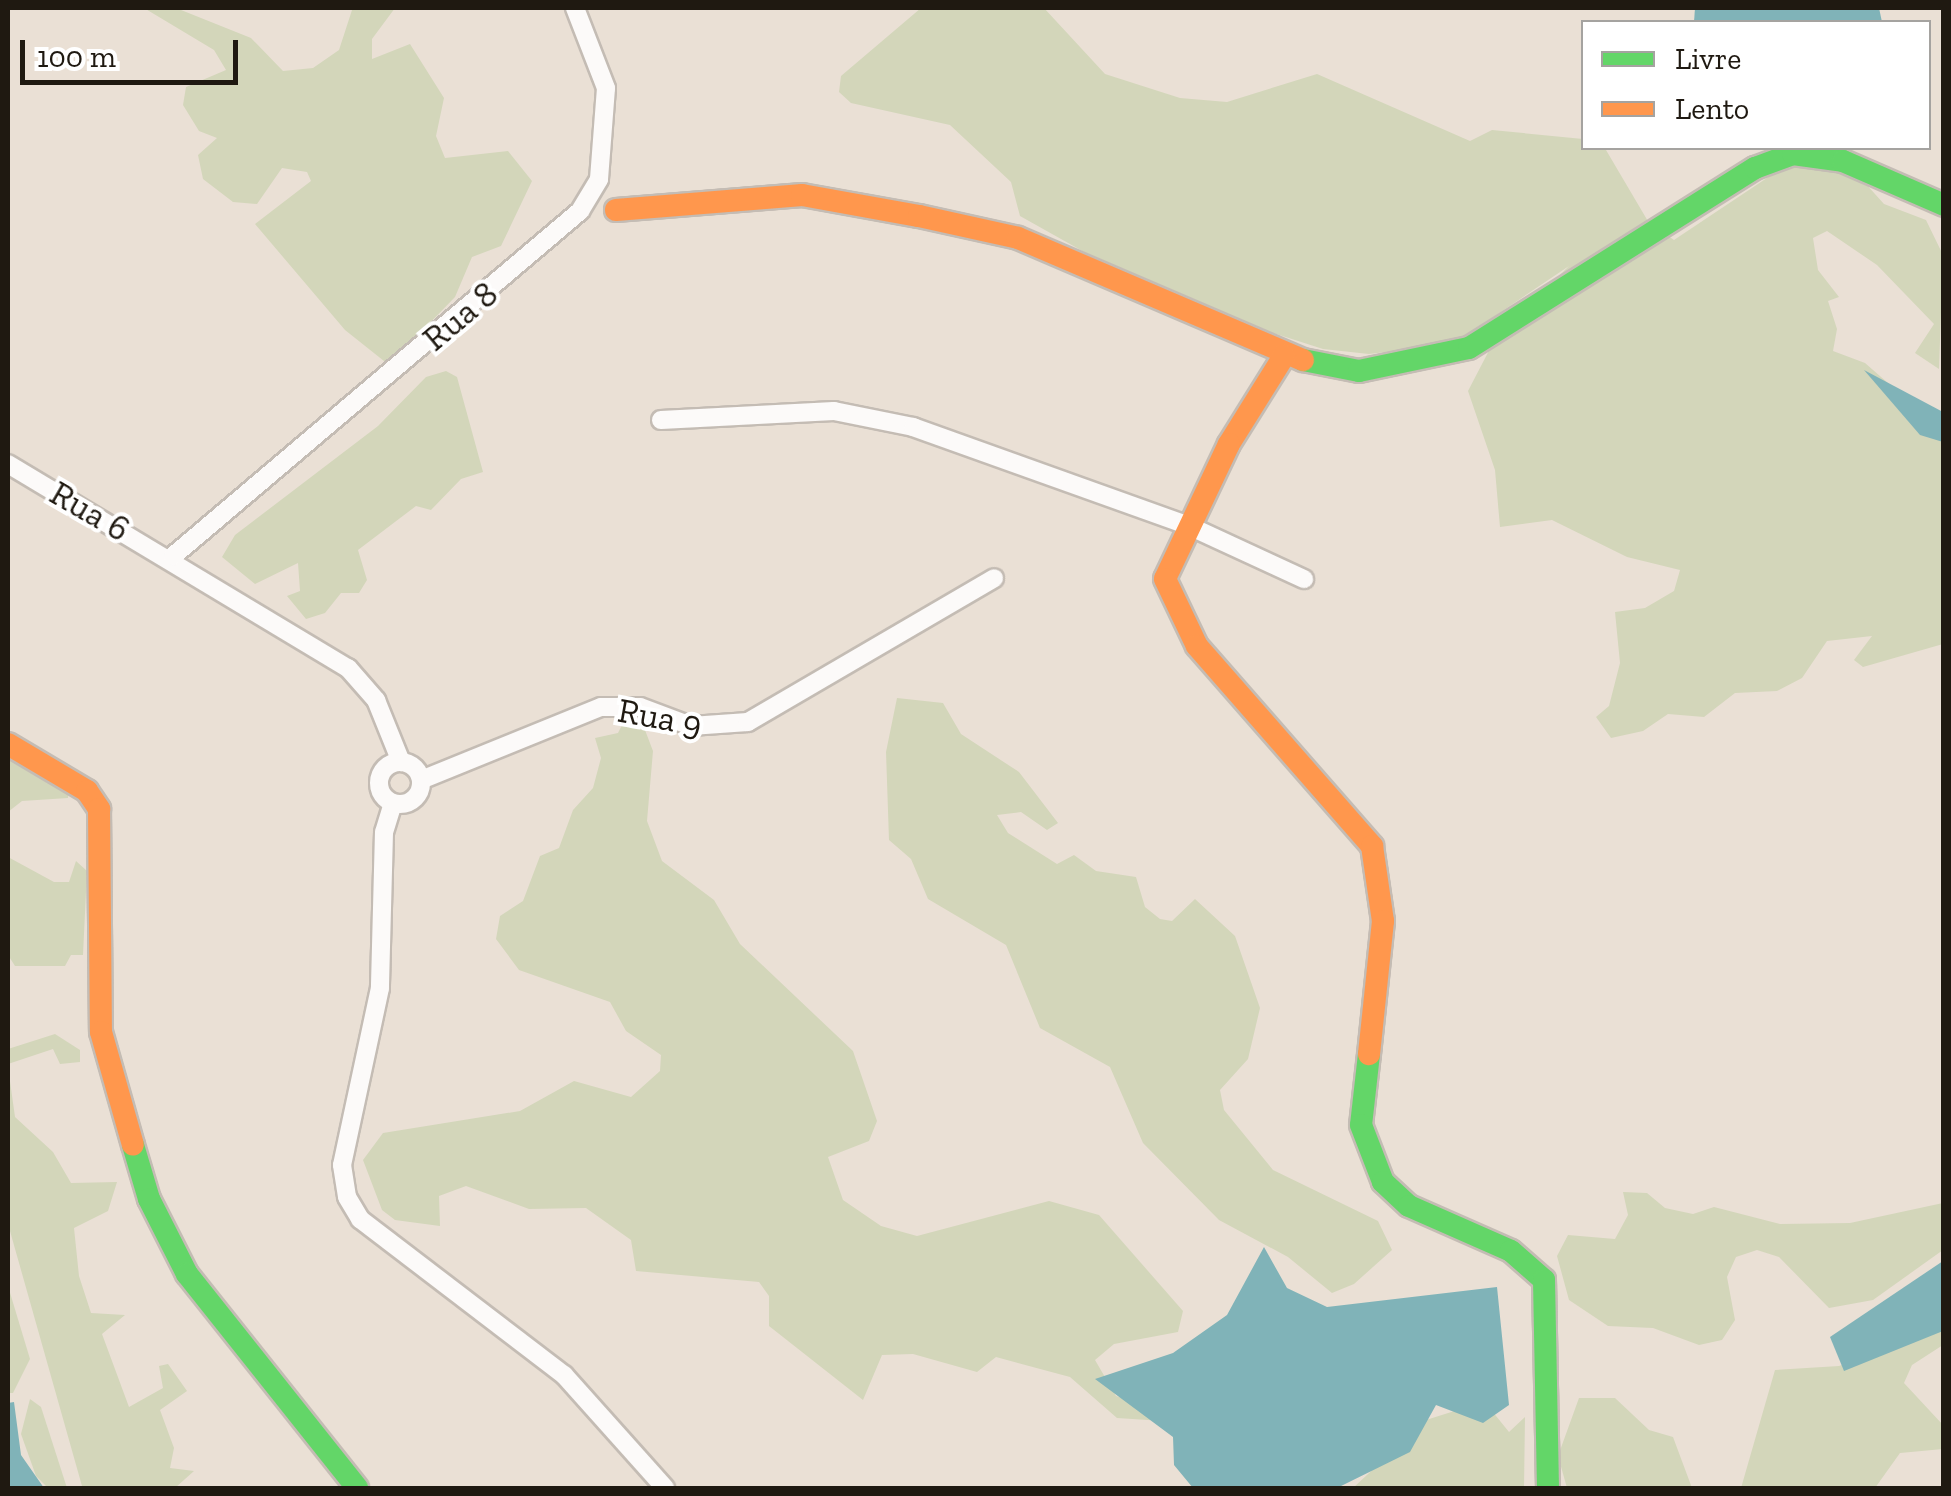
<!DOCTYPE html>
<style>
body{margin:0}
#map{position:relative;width:1951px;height:1496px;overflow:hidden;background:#eae0d5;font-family:"Zilla Slab",serif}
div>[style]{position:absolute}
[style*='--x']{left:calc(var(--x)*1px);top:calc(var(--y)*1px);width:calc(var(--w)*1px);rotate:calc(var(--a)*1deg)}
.green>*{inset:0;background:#d3d6ba}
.water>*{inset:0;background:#80b3b8}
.roads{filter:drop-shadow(2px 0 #c4bcb4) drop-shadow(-2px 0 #c4bcb4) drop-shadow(0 2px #c4bcb4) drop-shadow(0 -2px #c4bcb4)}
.street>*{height:18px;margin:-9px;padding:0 9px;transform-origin:9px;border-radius:9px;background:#fcfaf9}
.street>.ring{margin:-9px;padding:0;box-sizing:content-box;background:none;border:18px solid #fcfaf9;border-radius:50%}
.fast>*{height:22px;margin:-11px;padding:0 11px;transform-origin:11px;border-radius:11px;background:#63d668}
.slow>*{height:22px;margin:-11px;padding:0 11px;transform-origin:11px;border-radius:11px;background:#ff974d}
span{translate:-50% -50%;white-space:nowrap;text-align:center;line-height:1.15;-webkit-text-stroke:8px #fff;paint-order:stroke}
.street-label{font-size:35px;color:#1f1911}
.frame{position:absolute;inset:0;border:10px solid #1f1911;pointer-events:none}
.legend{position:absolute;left:1581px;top:20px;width:350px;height:130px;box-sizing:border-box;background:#fff;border:2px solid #a5a3a0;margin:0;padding:12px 18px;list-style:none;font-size:30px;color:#1f1911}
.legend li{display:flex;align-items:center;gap:20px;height:50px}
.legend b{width:50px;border:2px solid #a5a3a0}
.scale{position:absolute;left:20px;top:40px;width:218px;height:45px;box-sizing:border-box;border:5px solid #1f1911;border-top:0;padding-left:12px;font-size:30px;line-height:35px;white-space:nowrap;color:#1f1911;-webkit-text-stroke:8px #fff;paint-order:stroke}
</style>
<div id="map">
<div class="green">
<div style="clip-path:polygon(144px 8px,176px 8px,251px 38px,283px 71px,313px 68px,339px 50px,352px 10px,341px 8px,395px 8px,372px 39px,372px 59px,410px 44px,444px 98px,436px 136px,445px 158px,508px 151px,532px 181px,501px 246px,472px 257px,455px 297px,389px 365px,345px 330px,255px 224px,311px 181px,307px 172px,282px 168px,257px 204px,233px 202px,203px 179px,198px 155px,217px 138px,199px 131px,183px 105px,186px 87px,226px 70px,214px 50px)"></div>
<div style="clip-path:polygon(921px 8px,1044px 8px,1105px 74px,1180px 98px,1227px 102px,1317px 74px,1470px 141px,1492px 130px,1583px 139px,1584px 148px,1606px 150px,1649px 223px,1674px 240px,1791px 162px,1857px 174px,1884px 204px,1926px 220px,1943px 255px,1939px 369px,1915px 353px,1934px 324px,1877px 265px,1827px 231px,1813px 238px,1818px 270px,1839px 297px,1828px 301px,1837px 329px,1833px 351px,1865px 363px,1943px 431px,1943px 644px,1863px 667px,1854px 660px,1872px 636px,1827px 641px,1802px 678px,1777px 691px,1735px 693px,1704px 717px,1668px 714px,1643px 731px,1611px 738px,1596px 717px,1609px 706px,1620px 663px,1615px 612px,1645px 608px,1674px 591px,1680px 570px,1627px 557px,1552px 520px,1500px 527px,1495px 470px,1468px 391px,1495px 339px,1569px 266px,1453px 344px,1369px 354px,1323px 349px,1168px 299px,1020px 216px,1011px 182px,950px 125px,851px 103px,839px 92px,841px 76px)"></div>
<div style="clip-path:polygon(446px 371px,457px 377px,483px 472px,461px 479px,431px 510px,416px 506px,358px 550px,367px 580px,359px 593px,341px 593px,325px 613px,306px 619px,287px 596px,300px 591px,298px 563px,255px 584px,222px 557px,235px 535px,378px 426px,426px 377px)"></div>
<div style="clip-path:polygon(897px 698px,943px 703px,961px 734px,1019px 772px,1058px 823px,1047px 830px,1021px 812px,997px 815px,1008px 833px,1057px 864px,1074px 855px,1096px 871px,1136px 877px,1145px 907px,1160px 919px,1172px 921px,1195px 899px,1235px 936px,1260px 1008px,1248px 1059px,1220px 1090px,1224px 1110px,1273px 1170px,1378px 1221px,1392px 1250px,1354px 1284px,1332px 1293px,1288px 1257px,1219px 1220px,1143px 1143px,1110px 1067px,1040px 1028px,1006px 945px,928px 899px,911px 859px,889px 840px,886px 752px)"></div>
<div style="clip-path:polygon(626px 717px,645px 730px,653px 751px,647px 821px,662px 861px,714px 900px,740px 944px,853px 1051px,877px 1121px,869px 1141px,828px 1157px,843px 1200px,881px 1226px,917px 1236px,1049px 1201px,1099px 1215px,1183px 1311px,1178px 1332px,1114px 1344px,1095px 1360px,1116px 1396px,1158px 1409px,1163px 1421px,1117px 1418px,1070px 1377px,996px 1357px,977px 1372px,913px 1354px,882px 1355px,863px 1400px,769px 1326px,769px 1296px,759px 1282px,636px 1271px,631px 1240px,586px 1208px,529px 1209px,466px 1186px,439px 1196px,440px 1226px,395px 1220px,382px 1210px,363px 1160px,383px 1133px,520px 1111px,574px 1081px,631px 1097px,660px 1071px,661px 1055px,626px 1031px,610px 1002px,519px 970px,496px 939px,500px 916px,523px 901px,540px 856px,559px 848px,573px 810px,593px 788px,601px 758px,595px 738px,618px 733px)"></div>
<div style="clip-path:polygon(8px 753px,69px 788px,68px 798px,22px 801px,8px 812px)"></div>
<div style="clip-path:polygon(8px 857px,54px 882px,69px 882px,76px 861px,87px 871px,83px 955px,71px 955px,65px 966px,15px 966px,8px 955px)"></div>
<div style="clip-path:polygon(55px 1034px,80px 1050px,80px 1062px,60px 1064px,53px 1049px,8px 1064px,8px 1049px)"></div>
<div style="clip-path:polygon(8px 1067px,15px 1117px,53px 1152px,71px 1183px,117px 1182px,108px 1211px,74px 1228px,79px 1276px,91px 1313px,125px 1315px,102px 1334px,129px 1407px,163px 1388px,159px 1366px,168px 1364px,187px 1391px,160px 1410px,174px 1448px,170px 1468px,194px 1471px,175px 1488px,82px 1486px,8px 1224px)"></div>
<div style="clip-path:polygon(1623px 1192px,1647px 1193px,1665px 1208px,1693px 1214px,1714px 1207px,1780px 1224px,1850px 1223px,1943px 1203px,1943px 1250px,1873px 1300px,1829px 1308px,1779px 1257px,1757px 1250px,1736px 1257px,1727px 1277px,1735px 1320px,1722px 1340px,1699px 1345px,1653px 1328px,1608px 1326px,1569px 1300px,1557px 1256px,1568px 1235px,1615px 1239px,1628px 1215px)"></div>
<div style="clip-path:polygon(8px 1286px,30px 1359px,13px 1393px,8px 1393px)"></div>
<div style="clip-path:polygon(1943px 1330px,1943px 1345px,1912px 1365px,1904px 1383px,1943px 1425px,1943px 1449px,1900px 1453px,1875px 1488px,1741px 1488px,1775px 1370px,1839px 1366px)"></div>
<div style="clip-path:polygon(1579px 1398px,1615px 1398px,1649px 1430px,1673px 1437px,1692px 1488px,1567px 1488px,1558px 1456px)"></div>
<div style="clip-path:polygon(30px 1399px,41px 1407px,67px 1488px,48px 1488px,36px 1476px,21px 1434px)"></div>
<div style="clip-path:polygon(1464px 1408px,1492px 1411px,1509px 1432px,1525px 1417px,1524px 1488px,1353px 1488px,1426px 1420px)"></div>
</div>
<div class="water">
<div style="clip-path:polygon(1695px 8px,1879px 8px,1882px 22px,1694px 22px)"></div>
<div style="clip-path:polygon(1864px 370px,1943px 412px,1943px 442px,1920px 435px)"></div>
<div style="clip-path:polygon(1264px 1247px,1287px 1288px,1327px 1307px,1497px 1287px,1509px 1405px,1483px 1423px,1436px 1405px,1410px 1452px,1337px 1488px,1193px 1488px,1174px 1465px,1173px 1437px,1095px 1379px,1173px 1353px,1227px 1315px)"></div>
<div style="clip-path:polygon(1943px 1261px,1943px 1331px,1844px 1371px,1830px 1337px)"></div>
<div style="clip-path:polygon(14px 1402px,21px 1455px,44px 1488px,8px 1488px,8px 1403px)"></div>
</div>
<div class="roads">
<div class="street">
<div style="--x:661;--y:420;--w:173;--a:-3"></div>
<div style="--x:834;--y:411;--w:81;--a:11.4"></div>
<div style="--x:913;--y:427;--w:291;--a:19.7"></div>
<div style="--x:1187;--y:525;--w:129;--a:24.8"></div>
<div style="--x:8;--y:464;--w:397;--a:31"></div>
<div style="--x:348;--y:668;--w:43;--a:48.8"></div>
<div style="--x:376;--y:700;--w:67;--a:68"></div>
<div style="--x:173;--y:556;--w:534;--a:-40.29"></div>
<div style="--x:580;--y:211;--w:37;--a:-59"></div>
<div style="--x:599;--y:179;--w:91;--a:-85.6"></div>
<div style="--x:606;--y:88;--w:86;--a:-111.2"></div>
<div class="ring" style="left:379px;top:762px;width:24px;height:24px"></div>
<div style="--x:421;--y:780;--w:194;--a:-22.1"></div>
<div style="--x:601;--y:707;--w:39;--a:0"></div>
<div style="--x:640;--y:707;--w:54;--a:20.4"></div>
<div style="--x:691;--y:726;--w:57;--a:-4"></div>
<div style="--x:748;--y:722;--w:285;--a:-30.3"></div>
<div style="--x:393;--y:803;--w:30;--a:107"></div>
<div style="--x:384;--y:832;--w:156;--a:91.5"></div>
<div style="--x:380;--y:988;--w:181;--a:102.1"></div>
<div style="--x:342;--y:1165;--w:32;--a:81"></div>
<div style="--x:347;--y:1197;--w:26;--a:59"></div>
<div style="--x:360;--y:1219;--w:257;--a:37.4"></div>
<div style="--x:564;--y:1375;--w:152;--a:48.2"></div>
</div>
<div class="fast">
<div style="--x:1303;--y:360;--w:57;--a:11.1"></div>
<div style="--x:1359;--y:371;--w:112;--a:-11.8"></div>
<div style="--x:1469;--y:348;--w:338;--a:-32.2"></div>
<div style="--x:1755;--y:168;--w:40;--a:-20.2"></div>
<div style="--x:1793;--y:154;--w:50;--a:8"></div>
<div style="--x:1843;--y:161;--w:110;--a:23.5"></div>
<div style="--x:1369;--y:1054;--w:71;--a:96.4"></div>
<div style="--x:1361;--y:1125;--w:61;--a:68.9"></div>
<div style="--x:1383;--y:1182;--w:35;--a:43"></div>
<div style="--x:1409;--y:1206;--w:111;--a:23.8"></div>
<div style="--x:1511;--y:1251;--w:44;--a:41.3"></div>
<div style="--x:1544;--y:1280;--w:208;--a:88.9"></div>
<div style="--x:133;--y:1145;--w:56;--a:73.5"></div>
<div style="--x:149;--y:1199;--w:84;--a:63.1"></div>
<div style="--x:187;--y:1274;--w:273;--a:51.5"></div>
</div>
<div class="slow">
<div style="--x:616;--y:210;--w:187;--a:-4.6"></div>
<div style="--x:802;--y:195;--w:119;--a:10.2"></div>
<div style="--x:919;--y:216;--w:101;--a:12.5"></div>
<div style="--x:1018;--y:238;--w:310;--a:23.2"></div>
<div style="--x:1284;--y:356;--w:104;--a:122"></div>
<div style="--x:1229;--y:444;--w:149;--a:115.4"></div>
<div style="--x:1165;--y:579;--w:74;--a:64.5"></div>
<div style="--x:1197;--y:646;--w:266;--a:48.8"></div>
<div style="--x:1372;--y:846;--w:76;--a:81.7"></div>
<div style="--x:1383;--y:921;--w:134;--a:96"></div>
<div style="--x:8;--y:744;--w:92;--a:30.7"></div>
<div style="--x:87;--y:791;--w:22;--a:56"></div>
<div style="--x:99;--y:809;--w:223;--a:89.5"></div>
<div style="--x:101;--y:1032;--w:117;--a:74.2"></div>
</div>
</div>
<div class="street-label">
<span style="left:460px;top:316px;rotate:-40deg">Rua 8</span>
<span style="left:90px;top:511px;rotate:30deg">Rua 6</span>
<span style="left:660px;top:717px;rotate:10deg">Rua 9</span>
</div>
<div class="frame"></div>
<ul class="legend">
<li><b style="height:12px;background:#63d668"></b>Livre</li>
<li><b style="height:12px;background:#ff974d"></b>Lento</li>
</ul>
<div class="scale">100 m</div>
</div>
